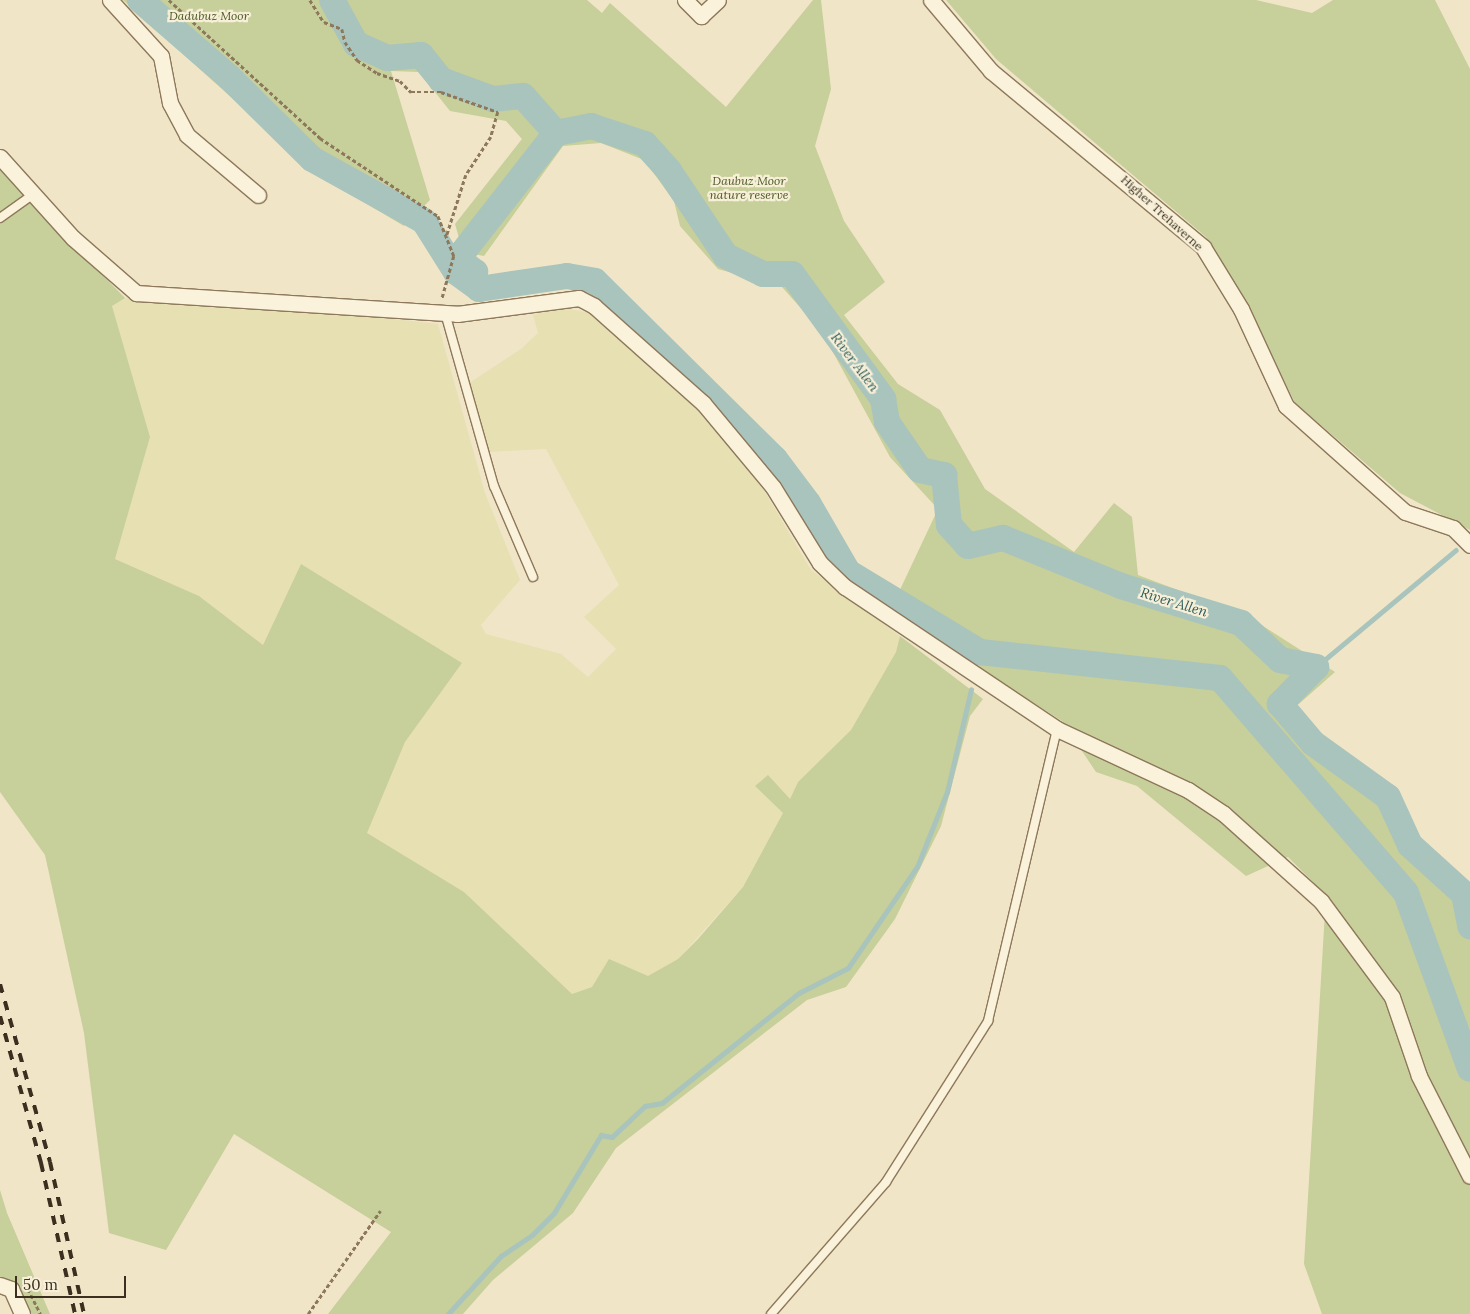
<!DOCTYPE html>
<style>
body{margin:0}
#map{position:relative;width:1470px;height:1314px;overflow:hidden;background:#f0e5c7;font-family:Lora,serif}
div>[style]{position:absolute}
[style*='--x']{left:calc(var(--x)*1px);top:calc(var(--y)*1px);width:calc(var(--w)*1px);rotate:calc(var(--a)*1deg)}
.farmland>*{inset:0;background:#e6e0b3}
.green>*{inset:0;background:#c7cf9a}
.stream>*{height:4.5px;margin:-2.25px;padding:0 2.25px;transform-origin:2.25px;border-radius:2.25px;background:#a8c4bd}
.river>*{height:26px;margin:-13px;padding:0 13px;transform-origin:13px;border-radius:13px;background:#a8c4bd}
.path>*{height:2.5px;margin-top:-1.25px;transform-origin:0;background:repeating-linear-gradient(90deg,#8d785b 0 4px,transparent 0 6.5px)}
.roads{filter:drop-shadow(1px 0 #8d785b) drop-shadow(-1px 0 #8d785b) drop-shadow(0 1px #8d785b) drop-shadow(0 -1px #8d785b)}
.service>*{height:8px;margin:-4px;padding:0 4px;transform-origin:4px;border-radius:4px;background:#faf2da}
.minor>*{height:15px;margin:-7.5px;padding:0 7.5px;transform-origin:7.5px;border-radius:7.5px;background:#faf2da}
.rail>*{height:4px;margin-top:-2px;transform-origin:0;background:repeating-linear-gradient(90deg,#3c2f1f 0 9px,transparent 0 18px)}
span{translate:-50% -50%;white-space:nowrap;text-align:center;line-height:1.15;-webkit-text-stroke:4.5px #f7efd7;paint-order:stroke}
.park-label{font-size:12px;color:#4a5a25;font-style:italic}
.street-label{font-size:12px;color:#3c2f1f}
.water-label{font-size:14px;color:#2e5d5c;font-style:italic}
.scale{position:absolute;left:15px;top:1276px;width:111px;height:22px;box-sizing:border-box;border:2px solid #3c2f1f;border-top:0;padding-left:6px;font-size:15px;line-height:18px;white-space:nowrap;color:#3c2f1f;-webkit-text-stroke:4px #f7efd7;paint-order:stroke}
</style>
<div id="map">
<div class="farmland">
<div style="clip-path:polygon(125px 298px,184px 305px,259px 304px,438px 324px,485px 493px,520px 580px,481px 625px,486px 634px,561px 654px,588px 677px,616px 649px,584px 617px,619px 585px,546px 449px,488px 452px,469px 383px,521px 349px,538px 333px,533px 315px,559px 307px,590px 313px,688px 395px,765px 492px,811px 570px,900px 636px,896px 652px,851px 730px,798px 782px,790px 799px,755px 786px,783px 813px,743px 887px,678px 959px,648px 976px,609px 960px,592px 987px,572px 994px,464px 892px,366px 833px,405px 742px,462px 663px,301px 564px,263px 645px,199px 596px,115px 559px,150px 437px,112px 306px)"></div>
</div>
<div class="green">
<div style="clip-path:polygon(123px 0,587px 0,602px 13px,610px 3px,726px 107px,813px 0,821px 0,831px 89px,815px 146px,844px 221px,885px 282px,844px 315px,898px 384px,940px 410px,985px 489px,1074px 552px,1114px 503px,1132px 517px,1138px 575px,1249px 617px,1335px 672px,1283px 718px,1397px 795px,1397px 847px,1464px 879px,1470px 888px,1470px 1314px,1322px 1314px,1304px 1264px,1326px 895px,1288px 857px,1246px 876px,1137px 786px,1096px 772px,1062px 721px,890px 611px,938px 509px,890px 457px,822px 332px,782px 287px,718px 269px,680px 226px,674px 201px,644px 160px,601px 143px,563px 146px,484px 256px,463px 252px,455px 224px,522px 139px,506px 121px,450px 111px,419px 72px,391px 71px,430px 200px,404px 226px,315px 173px)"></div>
<div style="clip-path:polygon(946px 0,1256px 0,1312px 13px,1333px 0,1435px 0,1470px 69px,1470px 530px,1400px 493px,1295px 403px,1242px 295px,1206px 237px,996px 59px)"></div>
<div style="clip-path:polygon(0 170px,125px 298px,112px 306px,150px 437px,115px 559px,199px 596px,263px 645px,301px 564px,462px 663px,405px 742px,367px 833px,464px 892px,572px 994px,592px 987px,609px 959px,648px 976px,678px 959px,698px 939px,743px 887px,783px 813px,755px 786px,768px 775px,790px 799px,798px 782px,851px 730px,896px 652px,900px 636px,983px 699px,970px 716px,941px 826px,895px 919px,846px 987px,807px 1000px,616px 1148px,573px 1213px,493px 1280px,463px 1314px,328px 1314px,391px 1232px,234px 1134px,166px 1250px,109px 1233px,84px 1033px,45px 855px,0 792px)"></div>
<div style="clip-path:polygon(0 1190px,7px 1213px,50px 1314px,29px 1314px,20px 1288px,0 1277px)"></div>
</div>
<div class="stream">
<div style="--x:978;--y:662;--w:10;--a:-79"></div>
<div style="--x:1316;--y:667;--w:182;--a:-39.9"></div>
<div style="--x:448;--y:1314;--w:79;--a:-47.6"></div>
<div style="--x:501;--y:1256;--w:37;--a:-34"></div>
<div style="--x:532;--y:1235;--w:31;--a:-45"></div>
<div style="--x:554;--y:1213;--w:91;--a:-58.9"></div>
<div style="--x:601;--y:1135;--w:11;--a:10"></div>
<div style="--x:612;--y:1137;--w:45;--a:-43.2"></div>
<div style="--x:645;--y:1106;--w:17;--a:-10"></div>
<div style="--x:662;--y:1103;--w:176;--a:-38.8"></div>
<div style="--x:799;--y:993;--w:55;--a:-27"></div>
<div style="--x:848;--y:968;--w:122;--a:-55.7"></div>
<div style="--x:917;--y:867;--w:81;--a:-68.2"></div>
<div style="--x:947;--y:792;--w:105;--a:-76.8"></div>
</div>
<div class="river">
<div style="--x:140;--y:0;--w:119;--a:40.9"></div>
<div style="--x:230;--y:78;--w:115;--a:44.6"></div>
<div style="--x:312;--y:159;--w:128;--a:29"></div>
<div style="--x:424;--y:221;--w:60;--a:57.9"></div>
<div style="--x:456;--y:272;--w:29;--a:36"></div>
<div style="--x:479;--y:289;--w:89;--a:-8.4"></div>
<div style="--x:567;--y:276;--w:28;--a:10"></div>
<div style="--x:595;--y:281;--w:253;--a:44.7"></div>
<div style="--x:775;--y:459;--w:55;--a:53.1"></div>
<div style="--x:808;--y:503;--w:80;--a:59.9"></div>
<div style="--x:848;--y:572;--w:154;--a:31.2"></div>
<div style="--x:980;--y:652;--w:241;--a:6.2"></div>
<div style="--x:1220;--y:678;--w:284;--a:49.1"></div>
<div style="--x:1406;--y:893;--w:187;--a:70"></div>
<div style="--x:332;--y:0;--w:50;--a:61.4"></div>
<div style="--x:356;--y:44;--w:34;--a:24"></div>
<div style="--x:387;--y:58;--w:34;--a:-5"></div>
<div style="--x:421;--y:55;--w:32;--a:51"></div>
<div style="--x:441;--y:80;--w:55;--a:20.1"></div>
<div style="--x:493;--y:99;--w:30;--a:-6"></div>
<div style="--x:523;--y:96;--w:50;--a:48.3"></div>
<div style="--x:556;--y:133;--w:36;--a:-11"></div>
<div style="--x:591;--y:126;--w:57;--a:18.4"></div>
<div style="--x:645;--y:144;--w:36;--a:48"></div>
<div style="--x:669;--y:171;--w:102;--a:56.2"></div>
<div style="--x:726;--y:256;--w:41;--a:25.9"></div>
<div style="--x:763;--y:274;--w:29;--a:0"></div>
<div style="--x:792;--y:274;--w:155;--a:53.9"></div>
<div style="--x:883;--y:399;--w:23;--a:80"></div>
<div style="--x:887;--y:422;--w:58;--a:55.5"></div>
<div style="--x:920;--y:470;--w:25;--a:12"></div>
<div style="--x:944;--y:475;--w:50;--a:84.3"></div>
<div style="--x:949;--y:525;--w:28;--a:48"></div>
<div style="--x:968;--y:546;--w:36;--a:-13"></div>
<div style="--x:1003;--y:538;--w:127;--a:22.1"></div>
<div style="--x:1121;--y:586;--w:126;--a:17.1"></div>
<div style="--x:1241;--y:623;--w:54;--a:43.5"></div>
<div style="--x:1280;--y:660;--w:37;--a:11"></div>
<div style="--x:1316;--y:667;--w:52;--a:134.2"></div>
<div style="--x:1280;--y:704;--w:51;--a:49.8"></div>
<div style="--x:1313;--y:743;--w:92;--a:35.8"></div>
<div style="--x:1388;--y:797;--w:53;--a:65.4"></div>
<div style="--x:1410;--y:845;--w:73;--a:42.2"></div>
<div style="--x:1464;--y:894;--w:33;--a:79"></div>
<div style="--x:470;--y:279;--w:9;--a:-54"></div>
<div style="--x:475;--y:272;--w:16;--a:-142"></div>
<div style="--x:462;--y:262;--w:10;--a:-84"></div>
<div style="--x:463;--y:252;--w:151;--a:-52"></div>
</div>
<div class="path">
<div style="--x:169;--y:0;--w:205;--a:42.4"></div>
<div style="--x:320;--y:138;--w:141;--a:33.5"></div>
<div style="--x:438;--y:216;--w:43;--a:68.2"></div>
<div style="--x:454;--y:256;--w:45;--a:105.6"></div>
<div style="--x:310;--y:0;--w:26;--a:58"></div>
<div style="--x:324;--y:22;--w:19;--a:21"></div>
<div style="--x:342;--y:29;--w:13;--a:77"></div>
<div style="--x:345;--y:42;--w:22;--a:56"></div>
<div style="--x:357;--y:60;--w:24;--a:33"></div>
<div style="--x:377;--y:73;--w:24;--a:19"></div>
<div style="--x:400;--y:81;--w:16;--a:45"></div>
<div style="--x:411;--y:92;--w:30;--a:0"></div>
<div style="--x:441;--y:92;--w:60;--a:19.3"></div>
<div style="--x:498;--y:112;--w:26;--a:106"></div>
<div style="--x:491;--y:137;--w:45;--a:123.3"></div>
<div style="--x:466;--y:175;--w:63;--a:107.6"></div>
<div style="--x:28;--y:1289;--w:28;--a:63"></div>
<div style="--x:308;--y:1314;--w:126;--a:-55"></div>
</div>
<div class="roads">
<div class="service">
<div style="--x:0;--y:218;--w:43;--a:-35.5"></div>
<div style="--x:445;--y:313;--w:180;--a:74.2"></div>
<div style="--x:494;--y:486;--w:99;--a:66.8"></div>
<div style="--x:771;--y:1314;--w:175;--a:-48.9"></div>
<div style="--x:886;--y:1182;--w:191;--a:-57.6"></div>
<div style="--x:988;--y:1021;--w:300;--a:-76.7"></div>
</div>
<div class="minor">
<div style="--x:110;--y:0;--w:76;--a:47.7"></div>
<div style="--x:161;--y:56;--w:48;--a:79.2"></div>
<div style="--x:170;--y:103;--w:36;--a:62"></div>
<div style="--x:187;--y:135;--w:93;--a:40.2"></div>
<div style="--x:685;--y:0;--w:23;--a:45"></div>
<div style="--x:701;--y:16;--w:23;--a:-43"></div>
<div style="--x:931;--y:0;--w:93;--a:49.8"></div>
<div style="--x:991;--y:71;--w:276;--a:39.7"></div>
<div style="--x:1203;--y:247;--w:73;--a:58.5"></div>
<div style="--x:1241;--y:309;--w:107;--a:65.1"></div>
<div style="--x:1286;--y:406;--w:159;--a:41.7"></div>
<div style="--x:1405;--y:512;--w:51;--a:18.4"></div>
<div style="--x:1453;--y:528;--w:24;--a:45"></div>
<div style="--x:0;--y:157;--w:109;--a:48"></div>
<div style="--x:73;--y:238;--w:84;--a:41.1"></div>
<div style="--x:136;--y:293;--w:322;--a:3.7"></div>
<div style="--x:457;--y:314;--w:123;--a:-7.5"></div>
<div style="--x:579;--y:298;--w:17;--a:28"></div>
<div style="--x:594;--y:306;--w:146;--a:41.7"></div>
<div style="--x:703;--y:403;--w:109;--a:50.2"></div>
<div style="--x:773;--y:487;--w:89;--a:58.3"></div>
<div style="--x:820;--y:563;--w:35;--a:44"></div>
<div style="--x:845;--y:587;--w:255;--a:33.8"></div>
<div style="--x:1057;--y:729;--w:145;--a:25"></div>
<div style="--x:1188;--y:790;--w:43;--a:33.7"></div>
<div style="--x:1224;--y:814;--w:130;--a:41.9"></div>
<div style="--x:1321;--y:901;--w:119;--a:53.5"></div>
<div style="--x:1392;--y:997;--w:83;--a:71.1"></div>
<div style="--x:1419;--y:1076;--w:112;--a:63"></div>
<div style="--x:0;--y:1285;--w:12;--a:20"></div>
<div style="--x:11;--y:1289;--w:27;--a:66"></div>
</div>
</div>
<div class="rail">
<div style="--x:0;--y:984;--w:185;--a:74.3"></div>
<div style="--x:50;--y:1162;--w:156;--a:77.4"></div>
<div style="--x:0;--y:1016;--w:153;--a:74.4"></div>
<div style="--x:41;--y:1163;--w:155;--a:77.3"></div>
</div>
<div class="park-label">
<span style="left:209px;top:16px">Dadubuz Moor</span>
<span style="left:749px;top:188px">Daubuz Moor<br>nature reserve</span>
</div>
<div class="street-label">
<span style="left:1162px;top:213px;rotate:42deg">Higher Trehaverne</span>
</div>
<div class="water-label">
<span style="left:855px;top:362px;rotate:53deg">River Allen</span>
<span style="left:1174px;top:602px;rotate:17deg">River Allen</span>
</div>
<div class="scale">50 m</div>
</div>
